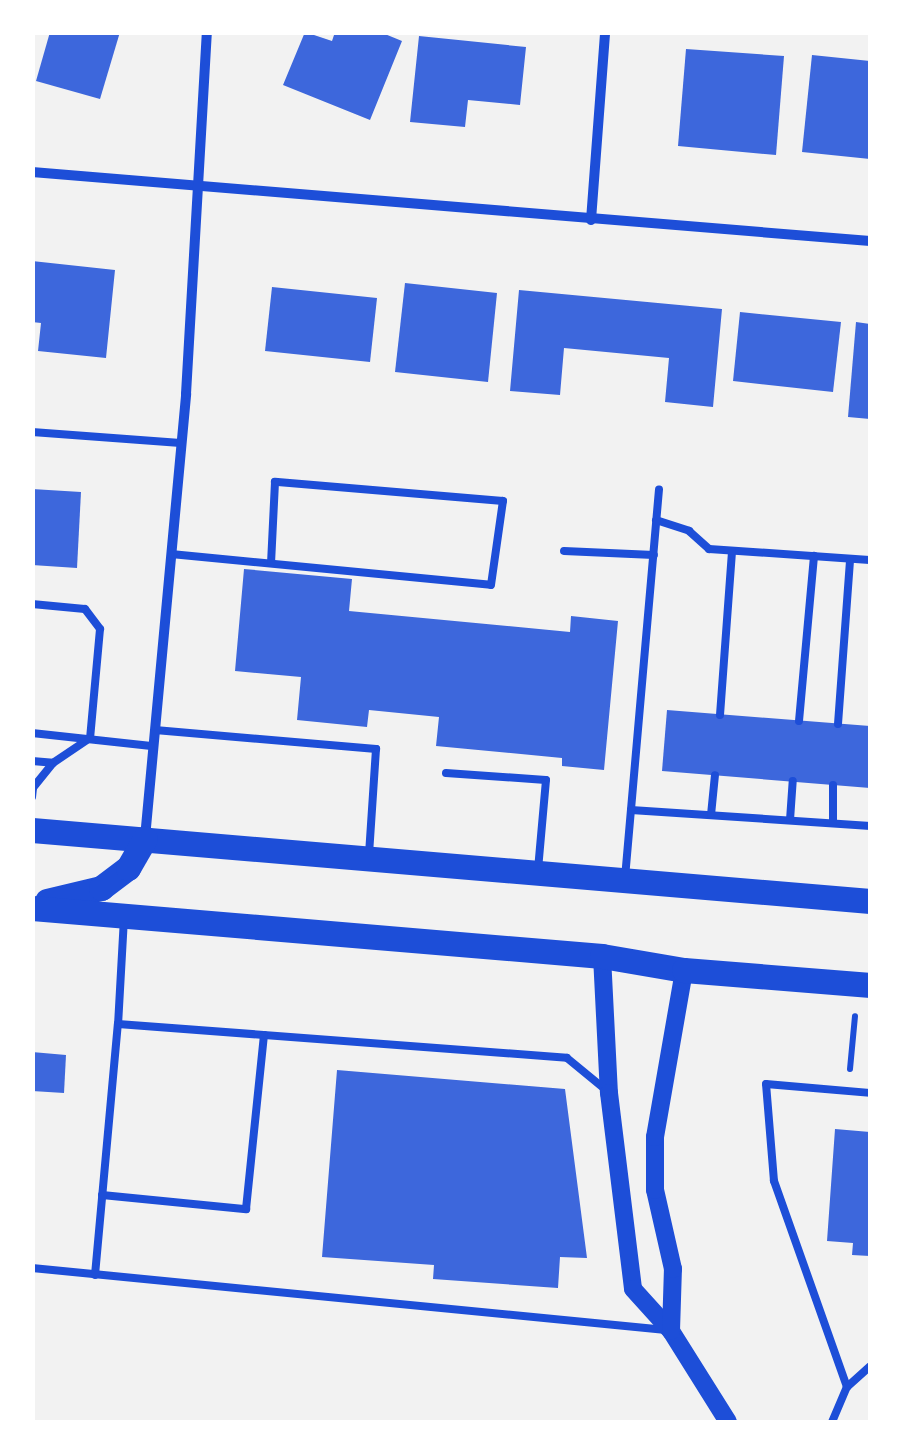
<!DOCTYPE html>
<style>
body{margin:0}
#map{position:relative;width:903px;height:1455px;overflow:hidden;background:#f2f2f2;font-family:Ubuntu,sans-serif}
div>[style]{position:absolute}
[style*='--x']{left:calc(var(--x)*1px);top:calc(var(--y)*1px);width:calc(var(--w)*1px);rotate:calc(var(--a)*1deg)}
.building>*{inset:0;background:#3d67dc}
.path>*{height:6px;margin:-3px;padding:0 3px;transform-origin:3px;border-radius:3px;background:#1d4ed8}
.service>*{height:8px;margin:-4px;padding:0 4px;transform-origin:4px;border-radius:4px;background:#1d4ed8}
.minor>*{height:10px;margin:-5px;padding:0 5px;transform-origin:5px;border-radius:5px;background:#1d4ed8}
.tertiary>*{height:18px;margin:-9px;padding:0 9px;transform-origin:9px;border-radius:9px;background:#1d4ed8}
.primary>*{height:25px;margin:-12.5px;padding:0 12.5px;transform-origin:12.5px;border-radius:12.5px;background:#1d4ed8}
span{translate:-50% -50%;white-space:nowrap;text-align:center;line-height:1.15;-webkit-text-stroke:10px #fff;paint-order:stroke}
.frame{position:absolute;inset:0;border:35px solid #fff;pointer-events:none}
</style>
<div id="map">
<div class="building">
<div style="clip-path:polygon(50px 32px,120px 32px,100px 99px,36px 81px)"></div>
<div style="clip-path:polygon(305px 32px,332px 41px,335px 32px,380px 32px,402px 41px,370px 120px,283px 85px)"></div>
<div style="clip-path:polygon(419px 36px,526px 47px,520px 105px,468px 100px,465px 127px,410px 122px)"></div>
<div style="clip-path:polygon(686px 49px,784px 56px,776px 155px,678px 146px)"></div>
<div style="clip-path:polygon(812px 55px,870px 61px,870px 159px,802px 152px)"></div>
<div style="clip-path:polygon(32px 261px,115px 270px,106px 358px,38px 351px,41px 323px,32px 322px)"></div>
<div style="clip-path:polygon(405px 283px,497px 293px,488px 382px,395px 372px)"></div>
<div style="clip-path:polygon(272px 287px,377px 298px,370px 362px,265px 351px)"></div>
<div style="clip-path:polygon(519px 290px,722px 309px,713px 407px,665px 402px,669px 358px,564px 348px,560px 395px,510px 391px)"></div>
<div style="clip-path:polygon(740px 312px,841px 322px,833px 392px,733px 381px)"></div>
<div style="clip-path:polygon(856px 322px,870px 324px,870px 419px,848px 417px)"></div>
<div style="clip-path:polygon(32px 489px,81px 492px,77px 568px,32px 565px)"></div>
<div style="clip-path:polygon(244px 569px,352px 579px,349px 611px,570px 632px,571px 616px,618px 621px,604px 770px,562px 766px,562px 758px,436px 746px,439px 717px,369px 710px,367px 727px,297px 720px,301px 677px,235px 671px)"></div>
<div style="clip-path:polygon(667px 710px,870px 726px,870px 788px,662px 771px)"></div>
<div style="clip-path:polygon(32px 1052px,66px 1055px,64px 1093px,32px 1091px)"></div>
<div style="clip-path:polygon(337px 1070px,565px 1089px,587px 1258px,560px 1257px,558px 1288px,433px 1279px,434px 1265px,322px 1257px)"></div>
<div style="clip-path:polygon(835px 1129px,870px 1132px,870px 1256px,852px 1255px,853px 1243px,827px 1241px)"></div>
</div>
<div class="path">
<div style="--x:850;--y:1069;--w:53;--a:-84.6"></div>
</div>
<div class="service">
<div style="--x:32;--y:432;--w:149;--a:4.2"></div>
<div style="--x:656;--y:520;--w:35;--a:18"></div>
<div style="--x:689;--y:531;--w:27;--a:42"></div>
<div style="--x:709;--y:549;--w:161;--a:3.9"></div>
<div style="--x:564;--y:551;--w:90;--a:2.5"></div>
<div style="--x:171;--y:554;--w:321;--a:5.5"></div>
<div style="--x:491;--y:585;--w:85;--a:-81.9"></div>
<div style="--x:503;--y:501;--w:229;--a:-175.2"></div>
<div style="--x:275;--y:482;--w:81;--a:92.8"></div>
<div style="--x:32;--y:604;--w:53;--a:5.4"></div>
<div style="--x:85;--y:609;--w:25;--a:53"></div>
<div style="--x:100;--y:629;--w:109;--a:95.2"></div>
<div style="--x:90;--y:738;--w:45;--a:146"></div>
<div style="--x:53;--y:763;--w:32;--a:129"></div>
<div style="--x:33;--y:788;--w:9;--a:96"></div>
<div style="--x:720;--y:715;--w:164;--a:-85.8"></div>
<div style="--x:799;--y:721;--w:166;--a:-84.8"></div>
<div style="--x:838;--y:724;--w:165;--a:-85.8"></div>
<div style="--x:155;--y:730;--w:222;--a:4.9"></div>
<div style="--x:376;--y:749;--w:106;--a:93.8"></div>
<div style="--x:32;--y:733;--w:120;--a:6.2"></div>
<div style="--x:32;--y:761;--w:21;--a:5"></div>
<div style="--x:446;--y:773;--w:100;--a:4"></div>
<div style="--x:546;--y:780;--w:90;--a:95.1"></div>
<div style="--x:631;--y:810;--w:240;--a:3.8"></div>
<div style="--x:711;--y:815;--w:40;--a:-84.3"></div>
<div style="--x:790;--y:820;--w:39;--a:-86"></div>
<div style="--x:833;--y:823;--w:38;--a:-90"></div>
<div style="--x:625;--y:878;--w:390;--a:-85"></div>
<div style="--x:124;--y:918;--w:106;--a:93.2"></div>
<div style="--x:118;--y:1024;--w:450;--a:4.3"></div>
<div style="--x:567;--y:1058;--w:50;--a:39.4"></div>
<div style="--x:102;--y:1195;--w:145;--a:5.6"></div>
<div style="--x:246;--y:1209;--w:175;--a:-84.1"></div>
<div style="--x:32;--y:1268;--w:637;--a:5.59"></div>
<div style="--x:95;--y:1275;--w:252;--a:-84.8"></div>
<div style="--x:847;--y:1387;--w:219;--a:-109.5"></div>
<div style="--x:774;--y:1181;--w:97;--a:-94.7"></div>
<div style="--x:766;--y:1084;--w:104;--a:4.9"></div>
<div style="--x:832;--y:1422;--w:38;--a:-67"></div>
<div style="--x:847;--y:1387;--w:31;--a:-42"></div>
</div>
<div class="minor">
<div style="--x:32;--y:172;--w:841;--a:4.71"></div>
<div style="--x:591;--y:220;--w:189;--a:-85.7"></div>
<div style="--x:145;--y:838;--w:446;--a:-84.7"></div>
<div style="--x:186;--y:394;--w:363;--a:-86.7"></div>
</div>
<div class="tertiary">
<div style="--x:602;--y:956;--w:137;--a:87.1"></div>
<div style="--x:609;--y:1093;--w:197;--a:83"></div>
<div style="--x:633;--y:1289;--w:57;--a:47.9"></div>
<div style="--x:671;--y:1331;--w:107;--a:57.9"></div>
<div style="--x:671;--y:1331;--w:62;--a:-88.2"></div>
<div style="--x:673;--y:1269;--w:81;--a:-102.8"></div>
<div style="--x:655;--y:1190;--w:53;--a:-90"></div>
<div style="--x:655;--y:1137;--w:169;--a:-80.1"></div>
</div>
<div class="primary">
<div style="--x:32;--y:830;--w:841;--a:4.84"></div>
<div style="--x:47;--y:901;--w:56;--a:-13.5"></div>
<div style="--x:101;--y:888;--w:34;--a:-37"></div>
<div style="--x:128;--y:868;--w:34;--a:-60"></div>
<div style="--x:32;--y:908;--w:572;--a:4.81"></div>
<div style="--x:602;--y:956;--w:83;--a:9.7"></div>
<div style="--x:684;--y:970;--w:187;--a:4.6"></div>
</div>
<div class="frame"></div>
</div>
